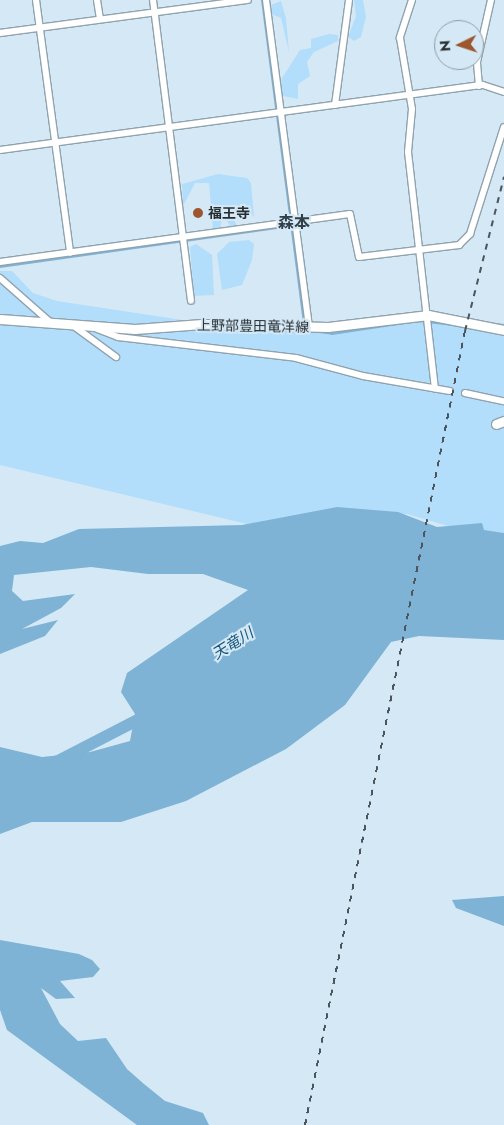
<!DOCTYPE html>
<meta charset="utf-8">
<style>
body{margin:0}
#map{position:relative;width:504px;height:1125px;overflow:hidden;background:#d5e8f5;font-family:Jost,"Noto Sans JP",sans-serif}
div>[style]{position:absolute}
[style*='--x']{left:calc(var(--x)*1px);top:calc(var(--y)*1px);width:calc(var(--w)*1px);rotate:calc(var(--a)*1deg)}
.green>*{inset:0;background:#b2defc}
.water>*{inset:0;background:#7eb3d6}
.stream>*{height:2px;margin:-1px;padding:0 1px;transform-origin:1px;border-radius:1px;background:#7eb3d6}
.river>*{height:12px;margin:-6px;padding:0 6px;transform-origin:6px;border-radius:6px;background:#7eb3d6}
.roads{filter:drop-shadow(1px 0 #90a2ae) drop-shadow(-1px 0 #90a2ae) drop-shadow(0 1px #90a2ae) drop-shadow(0 -1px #90a2ae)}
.street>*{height:6px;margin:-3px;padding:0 3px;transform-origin:3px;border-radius:3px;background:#fff}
.secondary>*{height:9px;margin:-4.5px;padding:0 4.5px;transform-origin:4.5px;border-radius:4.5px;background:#fff}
.rail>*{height:2px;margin-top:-1px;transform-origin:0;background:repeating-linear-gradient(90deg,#4c555c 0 6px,transparent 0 12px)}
.dots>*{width:14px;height:14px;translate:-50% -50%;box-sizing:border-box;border:2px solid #d5e8f5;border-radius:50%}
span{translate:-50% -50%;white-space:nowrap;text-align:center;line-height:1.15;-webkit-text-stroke:4px #d5e8f5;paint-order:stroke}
.poi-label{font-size:14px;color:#272e33;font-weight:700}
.left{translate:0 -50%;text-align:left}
.street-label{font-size:14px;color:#272e33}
.water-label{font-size:15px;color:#18577a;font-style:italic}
.quarter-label{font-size:16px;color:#30404a;font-weight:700}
.north{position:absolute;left:434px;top:20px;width:50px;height:50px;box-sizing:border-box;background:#d5e8f5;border:1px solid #8f9ea7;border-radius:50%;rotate:266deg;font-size:14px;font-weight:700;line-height:20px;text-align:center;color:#272e33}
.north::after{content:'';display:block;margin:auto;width:18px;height:22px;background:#9d572e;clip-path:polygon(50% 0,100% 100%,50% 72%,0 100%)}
</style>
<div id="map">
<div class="green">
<div style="clip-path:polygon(354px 0,363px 0,366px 17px,361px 37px,354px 41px,348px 37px,356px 16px)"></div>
<div style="clip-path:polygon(281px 1px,286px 18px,289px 52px,281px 18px,271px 14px,271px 5px)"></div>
<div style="clip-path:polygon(329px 34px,338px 35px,338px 41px,314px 52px,307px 62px,310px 76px,298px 84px,298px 99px,278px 95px,282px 78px,300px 50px,311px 48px,311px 39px)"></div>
<div style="clip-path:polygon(218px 174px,247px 178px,251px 183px,254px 217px,246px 208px,235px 207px,232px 213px,237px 227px,231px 228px,223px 214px,220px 229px,213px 230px,209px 183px,195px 183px,183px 206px,182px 184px)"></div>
<div style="clip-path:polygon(249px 240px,254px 244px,252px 260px,242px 285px,222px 290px,217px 254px,229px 242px)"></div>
<div style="clip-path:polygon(196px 244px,212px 255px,214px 295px,194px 296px,190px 247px)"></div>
<div style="clip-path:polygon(0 271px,12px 271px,33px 293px,57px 301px,209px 324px,335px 326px,445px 317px,504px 330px,504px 533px,448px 526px,407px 514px,247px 524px,0 465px)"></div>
</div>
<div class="water">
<div style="clip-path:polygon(337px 507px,398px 512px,437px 527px,482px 523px,484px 530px,504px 533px,504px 640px,419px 636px,391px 642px,345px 705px,286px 749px,186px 801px,121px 822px,32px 822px,0 834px,0 747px,42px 757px,90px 752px,130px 741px,135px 714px,121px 692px,127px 673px,248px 590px,203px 574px,148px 574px,91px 567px,14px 575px,12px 591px,23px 601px,75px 594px,61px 608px,22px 629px,58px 620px,45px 636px,0 654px,0 546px,20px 541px,43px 543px,79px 529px,242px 525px)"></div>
<div style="clip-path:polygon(504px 896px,504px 926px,456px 908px,452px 900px)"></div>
<div style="clip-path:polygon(0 940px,79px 954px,92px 960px,100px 969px,93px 977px,60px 981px,75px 998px,56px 999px,41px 988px,60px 1024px,78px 1041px,106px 1038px,127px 1069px,144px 1084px,165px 1101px,203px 1113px,209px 1125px,137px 1125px,7px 1030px,0 1010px)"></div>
</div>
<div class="stream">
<div style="--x:262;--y:0;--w:325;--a:82.6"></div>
<div style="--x:0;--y:267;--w:294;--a:-8"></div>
<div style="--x:488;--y:323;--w:16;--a:7"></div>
<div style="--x:305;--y:330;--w:27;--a:8"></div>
<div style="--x:332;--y:334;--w:87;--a:-8.6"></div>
<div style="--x:418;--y:321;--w:45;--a:6.3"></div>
</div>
<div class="river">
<div style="--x:58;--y:761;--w:102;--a:-27.3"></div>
</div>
<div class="roads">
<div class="street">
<div style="--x:36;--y:0;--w:255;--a:82.3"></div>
<div style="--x:97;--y:0;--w:19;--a:81"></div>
<div style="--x:153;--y:0;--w:303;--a:82.8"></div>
<div style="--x:266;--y:0;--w:329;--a:82.5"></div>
<div style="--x:412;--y:0;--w:40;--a:108"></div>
<div style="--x:400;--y:38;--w:72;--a:80.4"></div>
<div style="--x:412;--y:109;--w:43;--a:95.3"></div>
<div style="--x:408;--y:152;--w:238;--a:83.5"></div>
<div style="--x:0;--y:33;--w:250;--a:-7.6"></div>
<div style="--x:479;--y:86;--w:24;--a:-95"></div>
<div style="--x:477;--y:62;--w:64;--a:-77.3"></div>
<div style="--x:335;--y:105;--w:106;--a:-82.4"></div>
<div style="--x:0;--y:150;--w:487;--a:-7.7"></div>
<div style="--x:483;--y:85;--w:22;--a:18"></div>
<div style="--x:0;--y:262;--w:353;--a:-7.8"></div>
<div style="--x:350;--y:214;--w:44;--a:78.2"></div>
<div style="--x:359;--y:257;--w:101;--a:-6.8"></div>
<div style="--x:459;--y:245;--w:16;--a:-45"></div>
<div style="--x:470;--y:234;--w:112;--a:-72.4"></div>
<div style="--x:0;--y:278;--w:65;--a:41.3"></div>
<div style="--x:71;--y:324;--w:56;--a:36.3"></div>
<div style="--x:92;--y:327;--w:28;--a:21"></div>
<div style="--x:118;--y:337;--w:179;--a:6.7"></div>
<div style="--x:296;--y:358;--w:69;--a:15"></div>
<div style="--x:363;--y:376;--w:88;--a:9.8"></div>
<div style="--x:465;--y:393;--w:40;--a:12"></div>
</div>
<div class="secondary">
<div style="--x:0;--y:319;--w:135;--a:4.2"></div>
<div style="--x:135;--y:329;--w:67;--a:-4.3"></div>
<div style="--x:202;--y:324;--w:126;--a:1.4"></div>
<div style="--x:328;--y:327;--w:101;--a:-6.8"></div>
<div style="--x:428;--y:315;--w:77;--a:11.2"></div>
<div style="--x:496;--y:424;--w:9;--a:-21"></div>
</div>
</div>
<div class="rail">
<div style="--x:305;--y:1125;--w:810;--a:-78.61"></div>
<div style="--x:465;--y:331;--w:159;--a:-75.8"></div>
</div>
<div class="dots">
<div style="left:198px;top:213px;background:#9d572e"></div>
</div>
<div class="poi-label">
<span class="left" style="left:208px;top:213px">福王寺</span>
</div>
<div class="street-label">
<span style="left:253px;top:326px;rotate:1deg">上野部豊田竜洋線</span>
</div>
<div class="water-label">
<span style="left:233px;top:644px;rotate:-32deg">天竜川</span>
</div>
<div class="quarter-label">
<span style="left:294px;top:223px">森本</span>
</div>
<div class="north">N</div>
</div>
